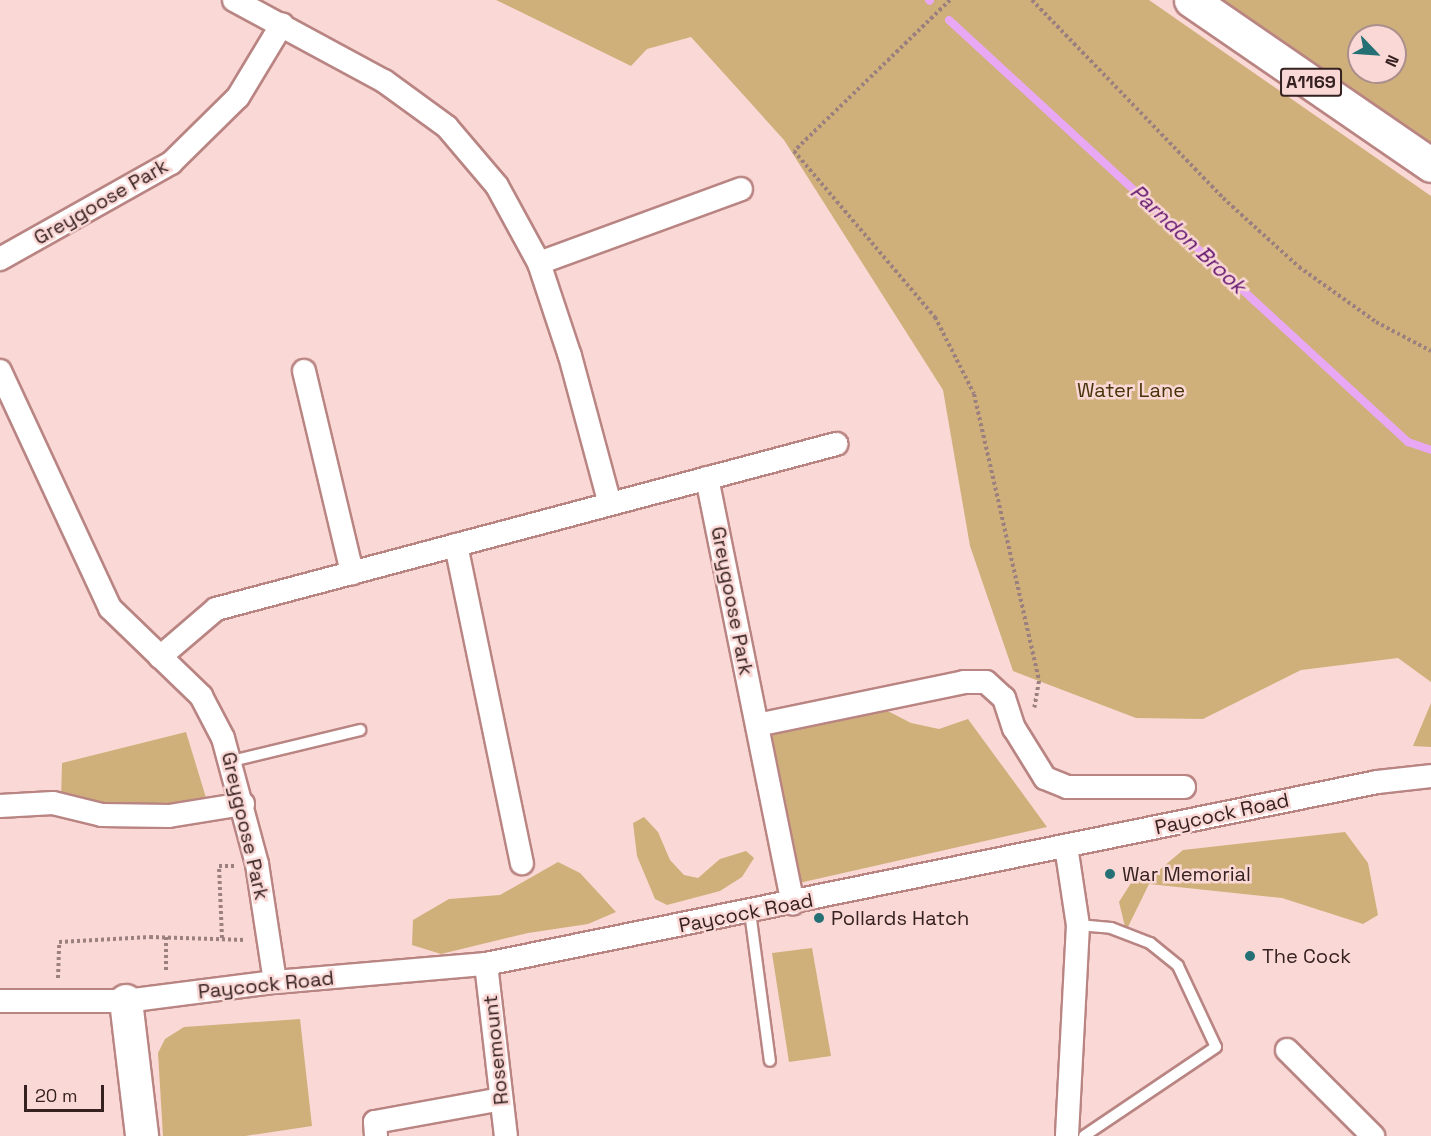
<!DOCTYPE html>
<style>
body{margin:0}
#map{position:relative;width:1431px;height:1136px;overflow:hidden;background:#fad8d6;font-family:"Space Grotesk",sans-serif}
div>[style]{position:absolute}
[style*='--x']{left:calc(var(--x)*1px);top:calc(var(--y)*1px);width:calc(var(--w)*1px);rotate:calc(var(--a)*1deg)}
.green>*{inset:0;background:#cfb07a}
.stream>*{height:8px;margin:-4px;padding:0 4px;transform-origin:4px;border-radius:4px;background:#e9a8f4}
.path>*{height:4px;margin-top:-2px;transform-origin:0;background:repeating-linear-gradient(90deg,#9b807f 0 3px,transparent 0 6px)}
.roads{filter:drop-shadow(2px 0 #b98583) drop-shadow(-2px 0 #b98583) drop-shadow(0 2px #b98583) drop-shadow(0 -2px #b98583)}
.lane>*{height:10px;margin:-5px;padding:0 5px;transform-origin:5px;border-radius:5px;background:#fff}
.street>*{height:22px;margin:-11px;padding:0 11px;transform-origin:11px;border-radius:11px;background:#fff}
.secondary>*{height:32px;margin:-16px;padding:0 16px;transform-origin:16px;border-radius:16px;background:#fff}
.primary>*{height:33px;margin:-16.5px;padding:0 16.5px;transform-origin:16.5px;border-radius:16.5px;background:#fff}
.dots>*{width:16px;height:16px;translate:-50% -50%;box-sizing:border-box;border:3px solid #fad8d6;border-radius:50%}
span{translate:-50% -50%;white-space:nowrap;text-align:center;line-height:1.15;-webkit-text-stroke:5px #fad8d6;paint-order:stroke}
.shield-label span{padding:2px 4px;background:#fad8d6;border:2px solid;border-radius:4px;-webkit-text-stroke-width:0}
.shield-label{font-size:18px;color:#352120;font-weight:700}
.street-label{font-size:20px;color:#352120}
.park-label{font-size:20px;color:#473309}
.poi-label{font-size:20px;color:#352120}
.left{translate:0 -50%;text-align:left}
.water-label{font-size:21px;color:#60116d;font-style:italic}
.north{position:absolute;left:1347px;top:24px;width:60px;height:60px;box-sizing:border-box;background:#fad8d6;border:2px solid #ab8f8d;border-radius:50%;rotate:115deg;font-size:16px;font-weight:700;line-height:24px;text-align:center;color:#352120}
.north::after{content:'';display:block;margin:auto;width:21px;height:27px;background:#257075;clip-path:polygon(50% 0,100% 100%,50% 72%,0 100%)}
.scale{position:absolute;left:24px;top:1085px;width:80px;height:27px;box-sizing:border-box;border:3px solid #352120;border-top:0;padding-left:8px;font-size:18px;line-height:21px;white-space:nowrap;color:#352120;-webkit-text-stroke:4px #fad8d6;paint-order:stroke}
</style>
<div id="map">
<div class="green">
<div style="clip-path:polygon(496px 0,1149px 0,1431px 196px,1431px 682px,1398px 658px,1301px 670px,1203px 719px,1136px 718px,1013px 671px,970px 546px,943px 390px,784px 140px,691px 37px,647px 49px,631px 66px)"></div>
<div style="clip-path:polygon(evenodd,1201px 0,1431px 0,1431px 150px,1201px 0,1359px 36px,1395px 36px,1395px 72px,1359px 72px,1359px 36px)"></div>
<div style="clip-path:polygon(1431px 703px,1431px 747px,1413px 746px)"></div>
<div style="clip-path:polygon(882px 708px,911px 723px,939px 729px,968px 719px,1047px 827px,799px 883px,772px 734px)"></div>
<div style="clip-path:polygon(186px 732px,207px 801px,102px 815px,61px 800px,62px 763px)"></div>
<div style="clip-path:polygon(644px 817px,658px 832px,670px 860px,684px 875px,698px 878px,720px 859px,746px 851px,754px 858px,742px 877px,720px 891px,667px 905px,655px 899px,637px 856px,633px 823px)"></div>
<div style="clip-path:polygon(1345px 832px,1368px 863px,1378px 915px,1363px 924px,1282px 898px,1149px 884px,1126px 931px,1119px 902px,1131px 883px,1151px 877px,1183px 850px)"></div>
<div style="clip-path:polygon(558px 862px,580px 873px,616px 912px,588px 924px,528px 933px,441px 954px,412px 945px,413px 920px,449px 899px,500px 895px)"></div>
<div style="clip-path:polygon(812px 948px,831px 1056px,789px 1062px,772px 953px)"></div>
<div style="clip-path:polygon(300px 1019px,312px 1126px,245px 1136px,163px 1136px,158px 1053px,165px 1039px,184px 1027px)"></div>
</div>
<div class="stream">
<div style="--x:929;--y:0;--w:1;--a:45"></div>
<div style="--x:949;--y:20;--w:624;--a:42.6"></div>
<div style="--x:1408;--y:442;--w:24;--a:19"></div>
</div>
<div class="path">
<div style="--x:950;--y:0;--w:217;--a:135.9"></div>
<div style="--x:794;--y:151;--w:218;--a:49.7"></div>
<div style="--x:935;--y:317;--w:86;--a:63.1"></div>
<div style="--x:974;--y:394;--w:294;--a:77.2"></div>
<div style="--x:1039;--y:681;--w:27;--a:100"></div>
<div style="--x:1032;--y:0;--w:275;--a:46"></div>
<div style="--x:1223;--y:198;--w:103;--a:42.2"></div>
<div style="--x:1299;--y:267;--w:95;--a:35.5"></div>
<div style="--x:1376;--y:322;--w:62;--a:27.8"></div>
<div style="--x:166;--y:937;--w:36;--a:90"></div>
<div style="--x:222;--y:938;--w:72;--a:-92.4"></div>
<div style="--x:219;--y:866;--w:15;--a:0"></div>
<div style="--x:58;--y:978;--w:36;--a:-88"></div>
<div style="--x:59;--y:942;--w:91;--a:-3.1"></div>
<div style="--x:150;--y:937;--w:96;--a:1.8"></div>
</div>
<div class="roads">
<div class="lane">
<div style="--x:232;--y:761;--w:132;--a:-13.6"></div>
<div style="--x:750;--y:912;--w:150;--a:82.4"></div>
<div style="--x:1078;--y:925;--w:33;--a:5"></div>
<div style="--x:1111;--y:928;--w:42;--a:21"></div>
<div style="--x:1150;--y:943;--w:36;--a:39"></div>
<div style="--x:1178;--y:966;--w:89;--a:64.9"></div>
<div style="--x:1216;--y:1047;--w:159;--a:146"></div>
</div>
<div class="street">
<div style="--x:234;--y:0;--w:170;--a:28.4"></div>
<div style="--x:384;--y:81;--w:78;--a:36.1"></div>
<div style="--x:447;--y:127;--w:77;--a:49.7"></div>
<div style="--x:497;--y:186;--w:88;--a:61.4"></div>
<div style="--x:539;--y:263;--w:98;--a:71.6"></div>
<div style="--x:570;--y:356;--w:153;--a:74.9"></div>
<div style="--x:0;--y:259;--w:196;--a:-29.3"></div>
<div style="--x:171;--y:163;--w:94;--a:-44.6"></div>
<div style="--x:238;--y:97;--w:85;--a:-58.9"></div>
<div style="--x:539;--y:263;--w:215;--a:-20.1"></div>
<div style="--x:0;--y:371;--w:261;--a:65.1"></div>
<div style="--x:110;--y:608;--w:127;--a:44"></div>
<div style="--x:201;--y:696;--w:47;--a:62.4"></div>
<div style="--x:223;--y:738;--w:131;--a:74.9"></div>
<div style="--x:257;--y:864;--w:119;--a:81.3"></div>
<div style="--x:304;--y:371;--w:208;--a:76.6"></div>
<div style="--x:707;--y:478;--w:434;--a:78.6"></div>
<div style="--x:456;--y:545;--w:325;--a:78.3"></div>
<div style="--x:160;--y:657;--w:74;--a:-40.6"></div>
<div style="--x:216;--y:609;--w:642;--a:-14.9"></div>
<div style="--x:757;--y:725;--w:211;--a:-11.7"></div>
<div style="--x:964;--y:682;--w:22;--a:0"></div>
<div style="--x:986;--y:682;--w:24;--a:42"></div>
<div style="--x:1004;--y:698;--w:32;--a:72"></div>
<div style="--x:1014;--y:728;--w:59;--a:58.2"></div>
<div style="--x:1045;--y:778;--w:24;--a:22"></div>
<div style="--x:1067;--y:787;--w:117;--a:0"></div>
<div style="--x:0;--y:806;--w:53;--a:-3.2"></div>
<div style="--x:53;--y:803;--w:50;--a:13.8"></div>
<div style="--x:102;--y:815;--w:67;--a:0.9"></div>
<div style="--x:169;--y:816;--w:75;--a:-9.2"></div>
<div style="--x:1066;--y:846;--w:80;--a:81.4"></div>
<div style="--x:1078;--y:925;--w:211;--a:93"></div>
<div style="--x:486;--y:964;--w:173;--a:83.4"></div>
<div style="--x:0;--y:1001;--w:126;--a:0"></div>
<div style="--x:126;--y:1001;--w:150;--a:-7.3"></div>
<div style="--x:275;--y:982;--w:212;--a:-4.9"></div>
<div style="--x:486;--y:964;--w:909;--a:-11.54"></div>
<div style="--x:1377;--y:782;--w:54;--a:-6.3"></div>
<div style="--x:1287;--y:1050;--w:122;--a:45"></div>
<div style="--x:376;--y:1136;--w:14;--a:-94"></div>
<div style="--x:375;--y:1122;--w:128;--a:-10.3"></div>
</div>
<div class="secondary">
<div style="--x:126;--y:1001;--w:136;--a:83.2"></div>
</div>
<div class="primary">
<div style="--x:1191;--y:0;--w:291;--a:34.5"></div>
</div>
</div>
<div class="dots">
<div style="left:1110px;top:874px;background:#257075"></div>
<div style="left:819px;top:918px;background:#257075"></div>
<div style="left:1250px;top:956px;background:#257075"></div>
</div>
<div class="shield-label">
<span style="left:1311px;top:82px">A1169</span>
</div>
<div class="street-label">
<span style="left:101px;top:202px;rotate:-30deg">Greygoose Park</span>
<span style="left:732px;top:601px;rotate:79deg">Greygoose Park</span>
<span style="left:1222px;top:814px;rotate:-12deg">Paycock Road</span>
<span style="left:245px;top:826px;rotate:77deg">Greygoose Park</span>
<span style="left:746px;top:913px;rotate:-11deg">Paycock Road</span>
<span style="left:266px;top:985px;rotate:-6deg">Paycock Road</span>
<span style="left:496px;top:1050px;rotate:-96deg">Rosemount</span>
</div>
<div class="park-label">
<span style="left:1131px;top:390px">Water Lane</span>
</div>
<div class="poi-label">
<span class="left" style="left:1122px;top:874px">War Memorial</span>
<span class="left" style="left:831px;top:918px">Pollards Hatch</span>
<span class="left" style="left:1262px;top:956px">The Cock</span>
</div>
<div class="water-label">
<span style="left:1188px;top:239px;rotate:43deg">Parndon Brook</span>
</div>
<div class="north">N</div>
<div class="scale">20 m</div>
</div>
